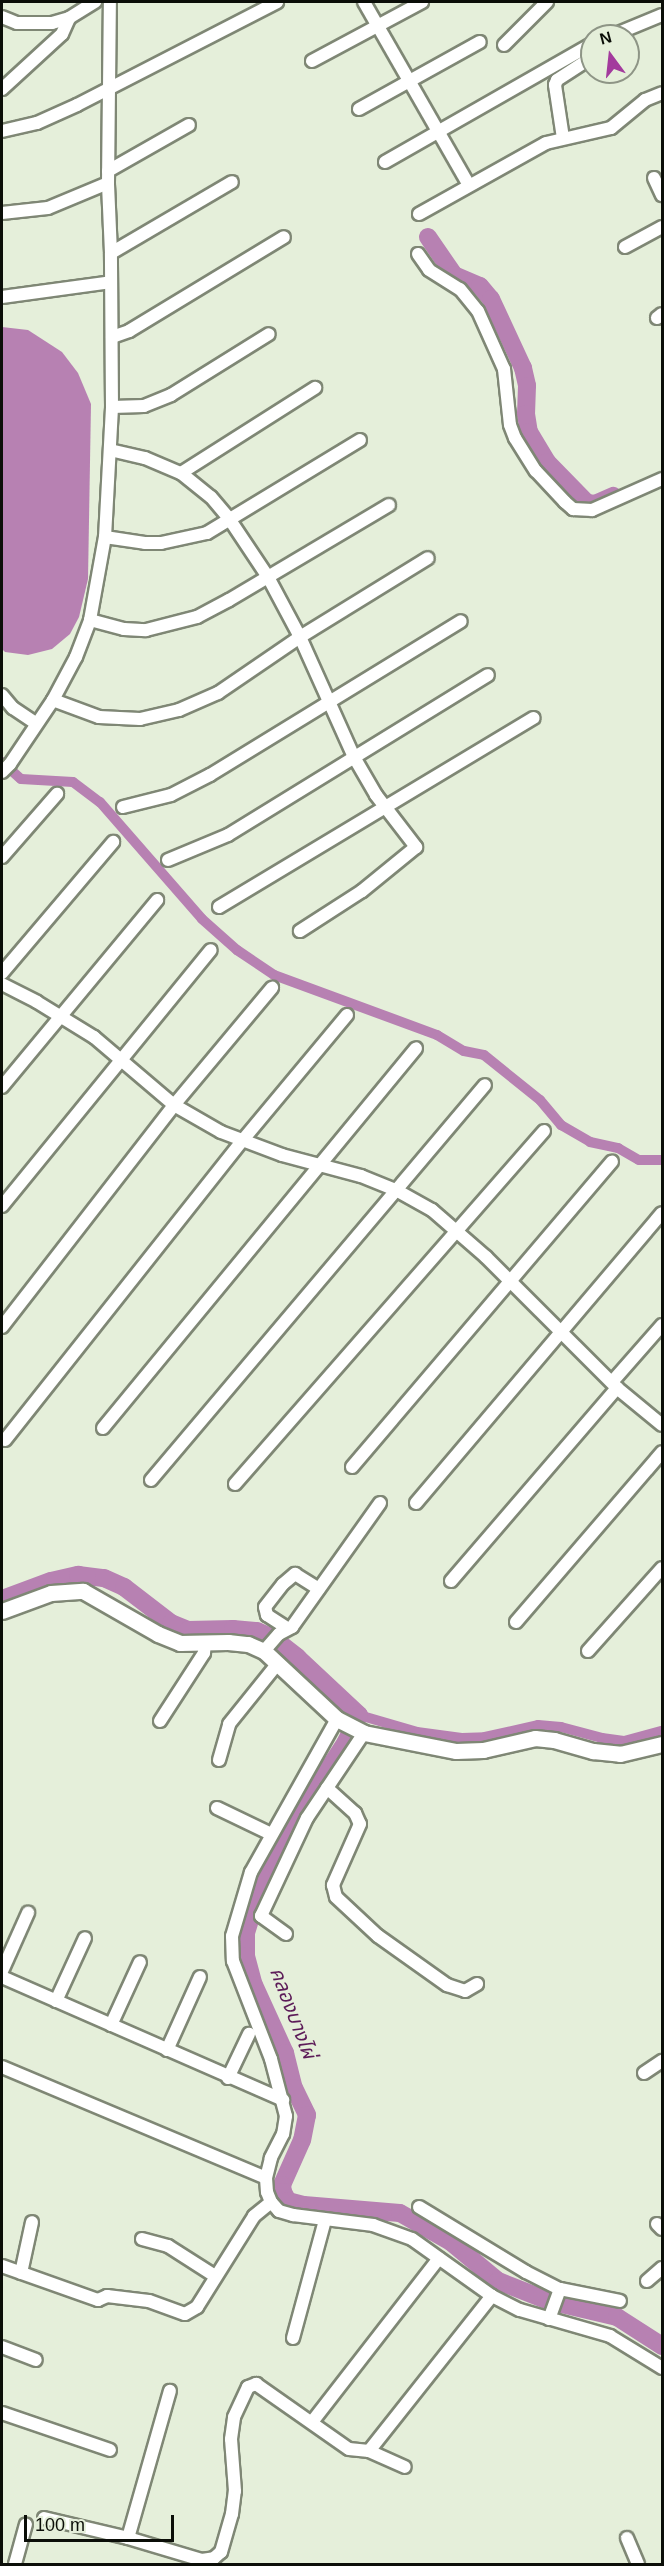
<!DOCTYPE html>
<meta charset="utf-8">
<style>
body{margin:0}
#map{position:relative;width:664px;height:2566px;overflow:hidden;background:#e5efda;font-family:Arial,"Noto Sans Thai",sans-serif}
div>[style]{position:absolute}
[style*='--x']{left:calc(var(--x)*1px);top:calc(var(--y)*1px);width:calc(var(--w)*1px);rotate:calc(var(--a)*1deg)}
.water>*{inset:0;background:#b781b2}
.canal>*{height:10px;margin:-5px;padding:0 5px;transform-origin:5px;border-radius:5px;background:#b781b2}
.river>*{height:18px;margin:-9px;padding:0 9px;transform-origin:9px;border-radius:9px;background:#b781b2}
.roads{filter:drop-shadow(2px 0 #7f8775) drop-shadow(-2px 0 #7f8775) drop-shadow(0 2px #7f8775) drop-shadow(0 -2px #7f8775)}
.minor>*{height:12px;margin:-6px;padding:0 6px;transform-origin:6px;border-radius:6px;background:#fff}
.tertiary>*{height:15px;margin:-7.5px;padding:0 7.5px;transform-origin:7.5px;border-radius:7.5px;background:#fff}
span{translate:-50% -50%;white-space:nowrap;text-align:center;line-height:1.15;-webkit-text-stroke:6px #e5efda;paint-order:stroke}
.water-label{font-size:20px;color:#5c1b58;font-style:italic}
.frame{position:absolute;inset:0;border:3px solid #0b0e08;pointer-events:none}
.north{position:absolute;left:580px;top:24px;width:60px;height:60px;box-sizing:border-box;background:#e5efda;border:2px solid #8e9586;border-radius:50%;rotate:345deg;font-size:16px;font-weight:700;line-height:24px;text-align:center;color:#0b0e08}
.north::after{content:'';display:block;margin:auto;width:21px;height:27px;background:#a33a9d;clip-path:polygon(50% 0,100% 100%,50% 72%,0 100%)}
.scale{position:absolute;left:24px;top:2515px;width:150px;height:27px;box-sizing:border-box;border:3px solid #0b0e08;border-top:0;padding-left:8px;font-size:18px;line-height:21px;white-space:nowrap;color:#0b0e08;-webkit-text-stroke:4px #e5efda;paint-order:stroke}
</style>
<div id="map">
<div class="water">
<div style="clip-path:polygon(2px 327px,28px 330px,62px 352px,78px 373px,91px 404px,88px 579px,79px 617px,70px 634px,52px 649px,28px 655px,5px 652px,2px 649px)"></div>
</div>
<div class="canal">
<div style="--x:2;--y:762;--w:25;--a:42"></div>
<div style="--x:21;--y:779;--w:52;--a:3.3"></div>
<div style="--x:73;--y:782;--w:34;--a:37"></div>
<div style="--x:100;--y:802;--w:155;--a:48.9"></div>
<div style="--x:202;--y:919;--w:47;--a:41.5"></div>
<div style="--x:237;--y:950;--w:45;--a:34"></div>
<div style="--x:274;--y:975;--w:174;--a:20.2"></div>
<div style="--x:437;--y:1035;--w:31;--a:31"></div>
<div style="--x:464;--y:1051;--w:20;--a:11"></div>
<div style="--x:484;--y:1055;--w:72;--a:38.8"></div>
<div style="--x:540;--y:1100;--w:33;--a:50"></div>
<div style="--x:561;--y:1125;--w:34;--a:30"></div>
<div style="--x:590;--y:1142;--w:29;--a:12"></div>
<div style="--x:618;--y:1148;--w:24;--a:30"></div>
<div style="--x:639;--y:1160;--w:23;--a:0"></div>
<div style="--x:359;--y:1715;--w:60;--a:16.3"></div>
<div style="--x:417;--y:1732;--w:45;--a:7.6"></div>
<div style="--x:462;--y:1738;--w:23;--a:-2"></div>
<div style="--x:485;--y:1737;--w:54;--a:-12.8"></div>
<div style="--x:538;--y:1725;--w:23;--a:5"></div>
<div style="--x:561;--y:1727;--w:42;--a:15"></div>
<div style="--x:602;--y:1738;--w:22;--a:8"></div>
<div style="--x:624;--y:1741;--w:39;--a:-15"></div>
</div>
<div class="river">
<div style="--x:428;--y:237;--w:46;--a:55.6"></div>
<div style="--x:454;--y:275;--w:28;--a:23"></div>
<div style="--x:480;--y:286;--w:17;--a:50"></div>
<div style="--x:491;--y:299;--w:76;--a:65.1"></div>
<div style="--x:523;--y:368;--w:18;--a:77"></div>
<div style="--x:527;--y:386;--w:28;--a:92"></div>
<div style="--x:526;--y:414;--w:18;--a:81"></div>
<div style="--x:529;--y:432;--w:35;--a:59"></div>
<div style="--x:547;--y:462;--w:57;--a:45.7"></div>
<div style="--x:587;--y:503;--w:8;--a:7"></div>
<div style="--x:595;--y:504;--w:20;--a:-24"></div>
<div style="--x:2;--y:1599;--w:52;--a:-20.2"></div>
<div style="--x:51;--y:1581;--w:28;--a:-13"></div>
<div style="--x:78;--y:1575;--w:26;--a:7"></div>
<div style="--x:104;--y:1578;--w:22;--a:24"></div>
<div style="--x:124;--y:1587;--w:59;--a:37.5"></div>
<div style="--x:171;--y:1623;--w:18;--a:22"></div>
<div style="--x:188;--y:1630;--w:45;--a:-1.3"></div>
<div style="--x:233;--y:1629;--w:24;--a:5"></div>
<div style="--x:257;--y:1631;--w:17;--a:24"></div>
<div style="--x:273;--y:1638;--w:31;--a:38"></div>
<div style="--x:297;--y:1657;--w:85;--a:43.1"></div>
<div style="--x:359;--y:1715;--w:30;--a:116"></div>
<div style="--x:346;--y:1742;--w:113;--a:123.1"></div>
<div style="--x:284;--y:1837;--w:46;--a:117.1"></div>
<div style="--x:263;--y:1878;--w:58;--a:107.2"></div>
<div style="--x:246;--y:1933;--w:23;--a:90"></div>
<div style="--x:246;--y:1956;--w:30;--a:75"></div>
<div style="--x:254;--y:1985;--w:75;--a:65.5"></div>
<div style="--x:285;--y:2053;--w:36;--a:76"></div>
<div style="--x:294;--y:2088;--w:30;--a:64"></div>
<div style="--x:307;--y:2115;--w:25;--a:101"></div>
<div style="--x:302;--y:2140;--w:49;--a:114"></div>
<div style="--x:282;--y:2185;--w:7;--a:82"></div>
<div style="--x:283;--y:2192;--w:10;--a:61"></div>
<div style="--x:288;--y:2201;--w:16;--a:14"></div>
<div style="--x:304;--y:2205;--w:96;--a:4.8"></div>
<div style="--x:400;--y:2213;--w:59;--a:29.6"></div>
<div style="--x:451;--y:2242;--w:61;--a:39.7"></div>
<div style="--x:498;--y:2281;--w:55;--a:21.4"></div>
<div style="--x:549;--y:2301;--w:70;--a:13.2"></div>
<div style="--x:617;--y:2317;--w:54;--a:32.8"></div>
</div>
<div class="roads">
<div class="minor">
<div style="--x:364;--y:2;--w:211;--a:60.2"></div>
<div style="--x:2;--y:17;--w:16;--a:22"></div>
<div style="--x:17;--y:23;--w:35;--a:0"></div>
<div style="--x:52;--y:23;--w:18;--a:-16"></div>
<div style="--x:69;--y:18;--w:31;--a:-32"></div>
<div style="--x:611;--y:36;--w:55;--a:-22.4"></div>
<div style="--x:504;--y:45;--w:61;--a:-45"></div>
<div style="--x:312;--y:61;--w:125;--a:-28.2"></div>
<div style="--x:2;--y:89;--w:81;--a:-42.5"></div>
<div style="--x:62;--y:34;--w:17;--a:-66"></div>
<div style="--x:359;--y:109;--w:138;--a:-29"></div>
<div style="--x:2;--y:131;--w:36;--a:-13"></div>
<div style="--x:37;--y:123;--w:44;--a:-24.2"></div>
<div style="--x:77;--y:105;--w:225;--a:-27.2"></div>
<div style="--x:563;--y:138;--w:54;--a:-98.6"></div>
<div style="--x:555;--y:85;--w:5;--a:-68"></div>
<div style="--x:557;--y:80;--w:33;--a:-33"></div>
<div style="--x:385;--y:162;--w:238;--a:-29.7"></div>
<div style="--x:108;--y:171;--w:93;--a:-29.6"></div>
<div style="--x:654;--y:178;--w:19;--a:65"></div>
<div style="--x:2;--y:213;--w:46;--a:-6.2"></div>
<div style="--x:48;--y:208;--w:65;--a:-22.6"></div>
<div style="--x:419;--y:214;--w:145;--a:-29.2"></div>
<div style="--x:546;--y:143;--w:67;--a:-13"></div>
<div style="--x:611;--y:128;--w:44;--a:-39.5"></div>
<div style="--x:645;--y:100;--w:18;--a:-22"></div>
<div style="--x:625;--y:247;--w:42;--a:-28.4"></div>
<div style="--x:111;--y:253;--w:140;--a:-30.4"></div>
<div style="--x:418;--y:254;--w:19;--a:55"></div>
<div style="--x:429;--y:270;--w:36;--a:32"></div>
<div style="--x:460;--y:289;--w:28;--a:51"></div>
<div style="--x:478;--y:311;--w:64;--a:65.9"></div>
<div style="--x:504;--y:369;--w:56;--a:83.9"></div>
<div style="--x:510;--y:425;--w:14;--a:69"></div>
<div style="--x:515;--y:438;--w:39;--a:58"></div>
<div style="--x:536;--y:471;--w:42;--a:46.9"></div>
<div style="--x:565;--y:502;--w:11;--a:41"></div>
<div style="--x:573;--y:509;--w:19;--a:3"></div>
<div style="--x:592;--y:510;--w:77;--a:-23.9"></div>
<div style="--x:2;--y:297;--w:110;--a:-7.8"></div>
<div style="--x:657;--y:318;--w:6;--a:-39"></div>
<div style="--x:112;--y:337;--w:18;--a:-19"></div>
<div style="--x:129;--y:331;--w:181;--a:-31.2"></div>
<div style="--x:112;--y:407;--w:32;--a:-2"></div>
<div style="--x:144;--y:406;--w:29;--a:-22"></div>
<div style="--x:171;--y:395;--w:115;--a:-31.9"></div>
<div style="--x:110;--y:450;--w:36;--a:13"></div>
<div style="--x:145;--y:458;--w:39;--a:23"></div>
<div style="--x:181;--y:473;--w:38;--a:39"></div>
<div style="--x:211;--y:497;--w:30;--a:50"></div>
<div style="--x:230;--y:520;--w:69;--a:56.3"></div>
<div style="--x:268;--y:577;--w:68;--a:61.9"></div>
<div style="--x:300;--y:637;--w:132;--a:65.8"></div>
<div style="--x:354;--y:757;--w:44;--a:59.9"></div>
<div style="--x:376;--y:795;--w:66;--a:52.4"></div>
<div style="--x:416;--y:847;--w:70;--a:140.8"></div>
<div style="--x:362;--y:891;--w:74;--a:147.2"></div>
<div style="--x:181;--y:473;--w:159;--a:-32.4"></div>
<div style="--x:105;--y:537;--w:40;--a:8.5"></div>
<div style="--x:145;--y:543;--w:16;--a:0"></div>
<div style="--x:161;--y:543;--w:47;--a:-12.3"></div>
<div style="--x:207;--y:533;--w:179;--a:-31.3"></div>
<div style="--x:90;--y:620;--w:35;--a:15"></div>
<div style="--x:124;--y:629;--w:22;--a:3"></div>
<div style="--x:146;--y:630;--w:53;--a:-14.3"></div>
<div style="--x:197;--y:617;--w:36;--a:-28"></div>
<div style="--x:229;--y:600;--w:186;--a:-30.7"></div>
<div style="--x:2;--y:695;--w:17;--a:50"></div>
<div style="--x:13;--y:708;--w:27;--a:34"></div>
<div style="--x:53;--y:700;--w:49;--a:20.3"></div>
<div style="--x:99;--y:717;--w:41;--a:2.8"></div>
<div style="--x:140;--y:719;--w:40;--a:-13"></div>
<div style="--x:179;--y:710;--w:43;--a:-23.6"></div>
<div style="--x:218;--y:693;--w:99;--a:-34.3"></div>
<div style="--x:300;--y:637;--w:150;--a:-31.7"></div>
<div style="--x:2;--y:772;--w:11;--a:-45"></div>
<div style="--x:10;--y:764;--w:77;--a:-56.1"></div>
<div style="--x:53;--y:700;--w:49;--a:-61.9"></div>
<div style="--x:76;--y:657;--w:40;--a:-69"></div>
<div style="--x:90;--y:620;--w:84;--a:-79.8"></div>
<div style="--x:105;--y:537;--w:130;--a:-86.9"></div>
<div style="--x:112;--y:407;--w:154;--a:-90.4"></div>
<div style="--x:111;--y:253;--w:70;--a:-92.5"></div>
<div style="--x:108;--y:183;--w:181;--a:-89.4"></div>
<div style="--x:123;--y:807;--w:49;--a:-14"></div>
<div style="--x:171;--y:795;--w:44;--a:-27.1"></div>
<div style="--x:210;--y:775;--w:294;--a:-31.5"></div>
<div style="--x:2;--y:857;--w:84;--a:-48.9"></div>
<div style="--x:168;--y:860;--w:65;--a:-22.6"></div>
<div style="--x:228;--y:835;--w:305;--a:-31.6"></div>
<div style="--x:219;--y:907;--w:367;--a:-31"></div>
<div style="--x:2;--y:973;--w:172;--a:-49.7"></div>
<div style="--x:2;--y:984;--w:39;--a:27"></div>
<div style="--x:37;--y:1002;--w:67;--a:31.6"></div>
<div style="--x:94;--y:1037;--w:105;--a:40.4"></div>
<div style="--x:174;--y:1105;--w:54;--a:29.9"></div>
<div style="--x:221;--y:1132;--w:65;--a:20.7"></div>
<div style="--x:282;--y:1155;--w:82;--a:14.9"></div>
<div style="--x:361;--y:1176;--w:38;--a:22"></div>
<div style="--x:396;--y:1190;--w:41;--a:29.1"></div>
<div style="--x:432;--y:1210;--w:72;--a:41"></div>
<div style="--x:486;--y:1257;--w:185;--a:45"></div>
<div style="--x:617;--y:1388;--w:58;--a:39.4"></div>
<div style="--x:2;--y:1087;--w:243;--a:-50.3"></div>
<div style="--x:2;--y:1206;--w:330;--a:-50.8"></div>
<div style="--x:2;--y:1327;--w:281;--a:-52.2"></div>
<div style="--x:174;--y:1105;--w:153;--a:-50.1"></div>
<div style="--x:612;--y:1382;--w:76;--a:-48.7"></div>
<div style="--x:103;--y:1428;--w:492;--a:-50.5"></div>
<div style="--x:5;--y:1440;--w:382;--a:-51.6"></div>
<div style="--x:242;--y:1141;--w:164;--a:-50.2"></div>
<div style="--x:352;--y:1467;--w:401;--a:-49.6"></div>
<div style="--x:151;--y:1480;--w:517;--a:-49.78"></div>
<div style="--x:235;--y:1484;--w:469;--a:-48.8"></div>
<div style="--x:416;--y:1503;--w:380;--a:-49.7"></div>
<div style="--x:451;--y:1581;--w:255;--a:-49.3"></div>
<div style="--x:516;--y:1622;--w:224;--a:-49.3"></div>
<div style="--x:287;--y:1628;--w:24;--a:-147"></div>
<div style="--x:267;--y:1615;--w:8;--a:-104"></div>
<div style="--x:265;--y:1607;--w:29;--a:-52"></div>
<div style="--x:283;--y:1584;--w:16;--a:-40"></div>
<div style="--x:295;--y:1574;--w:28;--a:32"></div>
<div style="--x:264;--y:1651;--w:23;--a:-49"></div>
<div style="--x:279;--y:1634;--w:15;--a:-28"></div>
<div style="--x:292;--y:1627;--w:152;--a:-54.6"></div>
<div style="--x:588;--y:1651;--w:111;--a:-48.3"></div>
<div style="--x:337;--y:1719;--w:176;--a:119.3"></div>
<div style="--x:251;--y:1872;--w:67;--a:106.5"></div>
<div style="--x:232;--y:1936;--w:25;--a:88"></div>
<div style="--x:233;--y:1961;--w:105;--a:68.8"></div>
<div style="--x:271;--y:2059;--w:59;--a:75.3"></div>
<div style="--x:286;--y:2116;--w:18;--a:99"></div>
<div style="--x:283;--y:2134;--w:27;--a:117"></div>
<div style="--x:271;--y:2158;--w:21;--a:104"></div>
<div style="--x:266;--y:2178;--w:14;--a:86"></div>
<div style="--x:267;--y:2192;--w:11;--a:68"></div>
<div style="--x:271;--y:2202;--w:12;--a:48"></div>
<div style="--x:279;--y:2211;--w:15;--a:16"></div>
<div style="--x:293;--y:2215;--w:81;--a:7.1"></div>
<div style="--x:373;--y:2225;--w:41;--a:19.7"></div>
<div style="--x:412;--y:2239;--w:98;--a:35.5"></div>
<div style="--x:492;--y:2296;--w:31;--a:27"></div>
<div style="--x:520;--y:2310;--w:94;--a:16.1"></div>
<div style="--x:610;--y:2336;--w:61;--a:31.6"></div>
<div style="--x:160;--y:1721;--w:81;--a:-57.1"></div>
<div style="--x:204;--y:1653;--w:9;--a:-84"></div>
<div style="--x:219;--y:1760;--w:37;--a:-74"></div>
<div style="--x:229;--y:1724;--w:78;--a:-51.2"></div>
<div style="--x:327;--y:1788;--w:38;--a:42"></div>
<div style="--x:355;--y:1813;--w:12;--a:66"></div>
<div style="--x:360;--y:1824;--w:67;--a:113.9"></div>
<div style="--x:333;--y:1885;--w:12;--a:76"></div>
<div style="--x:336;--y:1897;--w:57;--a:42.9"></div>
<div style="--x:378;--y:1936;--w:85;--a:35.4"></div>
<div style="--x:447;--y:1985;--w:19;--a:18"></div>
<div style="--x:465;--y:1991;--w:14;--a:-30"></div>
<div style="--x:217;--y:1808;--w:60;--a:25.7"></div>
<div style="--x:286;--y:1934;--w:31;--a:-144"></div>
<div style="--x:261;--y:1916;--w:108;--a:-64.9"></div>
<div style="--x:307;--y:1818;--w:102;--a:-56.2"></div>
<div style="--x:2;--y:1971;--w:64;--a:-65.9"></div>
<div style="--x:2;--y:1977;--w:307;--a:23.6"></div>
<div style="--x:56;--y:2001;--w:69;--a:-65.3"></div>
<div style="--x:111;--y:2025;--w:69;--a:-65.3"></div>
<div style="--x:167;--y:2050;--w:80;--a:-65.7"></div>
<div style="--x:2;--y:2067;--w:286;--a:22.8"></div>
<div style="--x:644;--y:2073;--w:22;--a:-34"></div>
<div style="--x:228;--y:2078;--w:49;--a:-64.5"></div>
<div style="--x:419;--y:2207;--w:125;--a:31.3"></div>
<div style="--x:526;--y:2272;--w:38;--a:27"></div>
<div style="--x:560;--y:2289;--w:32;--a:110"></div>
<div style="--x:657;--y:2224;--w:7;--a:45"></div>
<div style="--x:142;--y:2239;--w:27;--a:15"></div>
<div style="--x:168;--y:2246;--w:56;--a:32.6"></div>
<div style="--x:2;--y:2266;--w:102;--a:19.5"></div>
<div style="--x:98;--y:2300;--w:10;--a:-24"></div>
<div style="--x:107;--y:2296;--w:42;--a:6.8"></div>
<div style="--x:149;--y:2301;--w:38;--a:20"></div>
<div style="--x:185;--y:2314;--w:14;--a:-30"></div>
<div style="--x:197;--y:2307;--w:107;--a:-57.9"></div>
<div style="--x:254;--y:2216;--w:22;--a:-39"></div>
<div style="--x:21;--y:2273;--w:52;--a:-77.8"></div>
<div style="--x:647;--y:2281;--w:20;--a:-41"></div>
<div style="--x:560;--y:2289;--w:61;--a:11.3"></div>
<div style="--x:293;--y:2338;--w:122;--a:-74.8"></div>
<div style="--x:2;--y:2347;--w:36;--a:21"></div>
<div style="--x:2;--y:2413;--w:114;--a:18.9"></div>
<div style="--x:312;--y:2422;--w:207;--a:-52.2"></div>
<div style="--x:369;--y:2451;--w:198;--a:-51.6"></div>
<div style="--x:44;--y:2518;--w:86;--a:13.4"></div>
<div style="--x:128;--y:2538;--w:77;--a:16.6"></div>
<div style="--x:202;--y:2560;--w:12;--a:-9"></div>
<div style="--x:214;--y:2558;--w:9;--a:-41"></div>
<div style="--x:221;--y:2552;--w:40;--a:-74"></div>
<div style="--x:232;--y:2514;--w:23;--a:-83"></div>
<div style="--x:235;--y:2491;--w:52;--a:-94.4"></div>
<div style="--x:231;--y:2439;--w:22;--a:-82"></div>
<div style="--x:234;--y:2417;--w:33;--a:-65"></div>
<div style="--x:248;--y:2387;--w:9;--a:-21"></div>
<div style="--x:256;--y:2384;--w:113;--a:35"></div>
<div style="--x:349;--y:2449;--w:20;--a:6"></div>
<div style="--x:369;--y:2451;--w:39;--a:24"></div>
<div style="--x:128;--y:2538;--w:153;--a:-74.1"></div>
<div style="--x:627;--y:2538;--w:28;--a:67"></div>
<div style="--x:15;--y:2564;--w:41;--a:-74.6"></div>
</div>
<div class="tertiary">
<div style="--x:2;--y:1611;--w:52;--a:-20.2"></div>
<div style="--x:51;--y:1593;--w:32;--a:-4"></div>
<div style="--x:83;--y:1591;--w:86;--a:29.8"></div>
<div style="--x:158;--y:1634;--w:24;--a:22"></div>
<div style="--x:180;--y:1643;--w:48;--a:-1.2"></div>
<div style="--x:228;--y:1642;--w:20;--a:6"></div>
<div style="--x:248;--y:1644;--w:17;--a:24"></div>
<div style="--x:264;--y:1651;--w:100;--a:43"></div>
<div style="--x:337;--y:1719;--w:30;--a:27"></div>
<div style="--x:364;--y:1733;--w:94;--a:11.1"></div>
<div style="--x:456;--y:1751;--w:27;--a:-2"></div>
<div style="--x:483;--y:1750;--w:53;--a:-13"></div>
<div style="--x:535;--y:1738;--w:19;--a:6"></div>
<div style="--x:554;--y:1740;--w:41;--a:15.8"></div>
<div style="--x:593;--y:1751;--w:27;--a:6"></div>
<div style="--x:620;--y:1754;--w:43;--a:-13.4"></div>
</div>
</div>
<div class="water-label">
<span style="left:293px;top:2013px;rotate:69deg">คลองบางไผ่</span>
</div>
<div class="frame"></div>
<div class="north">N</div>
<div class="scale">100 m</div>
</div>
